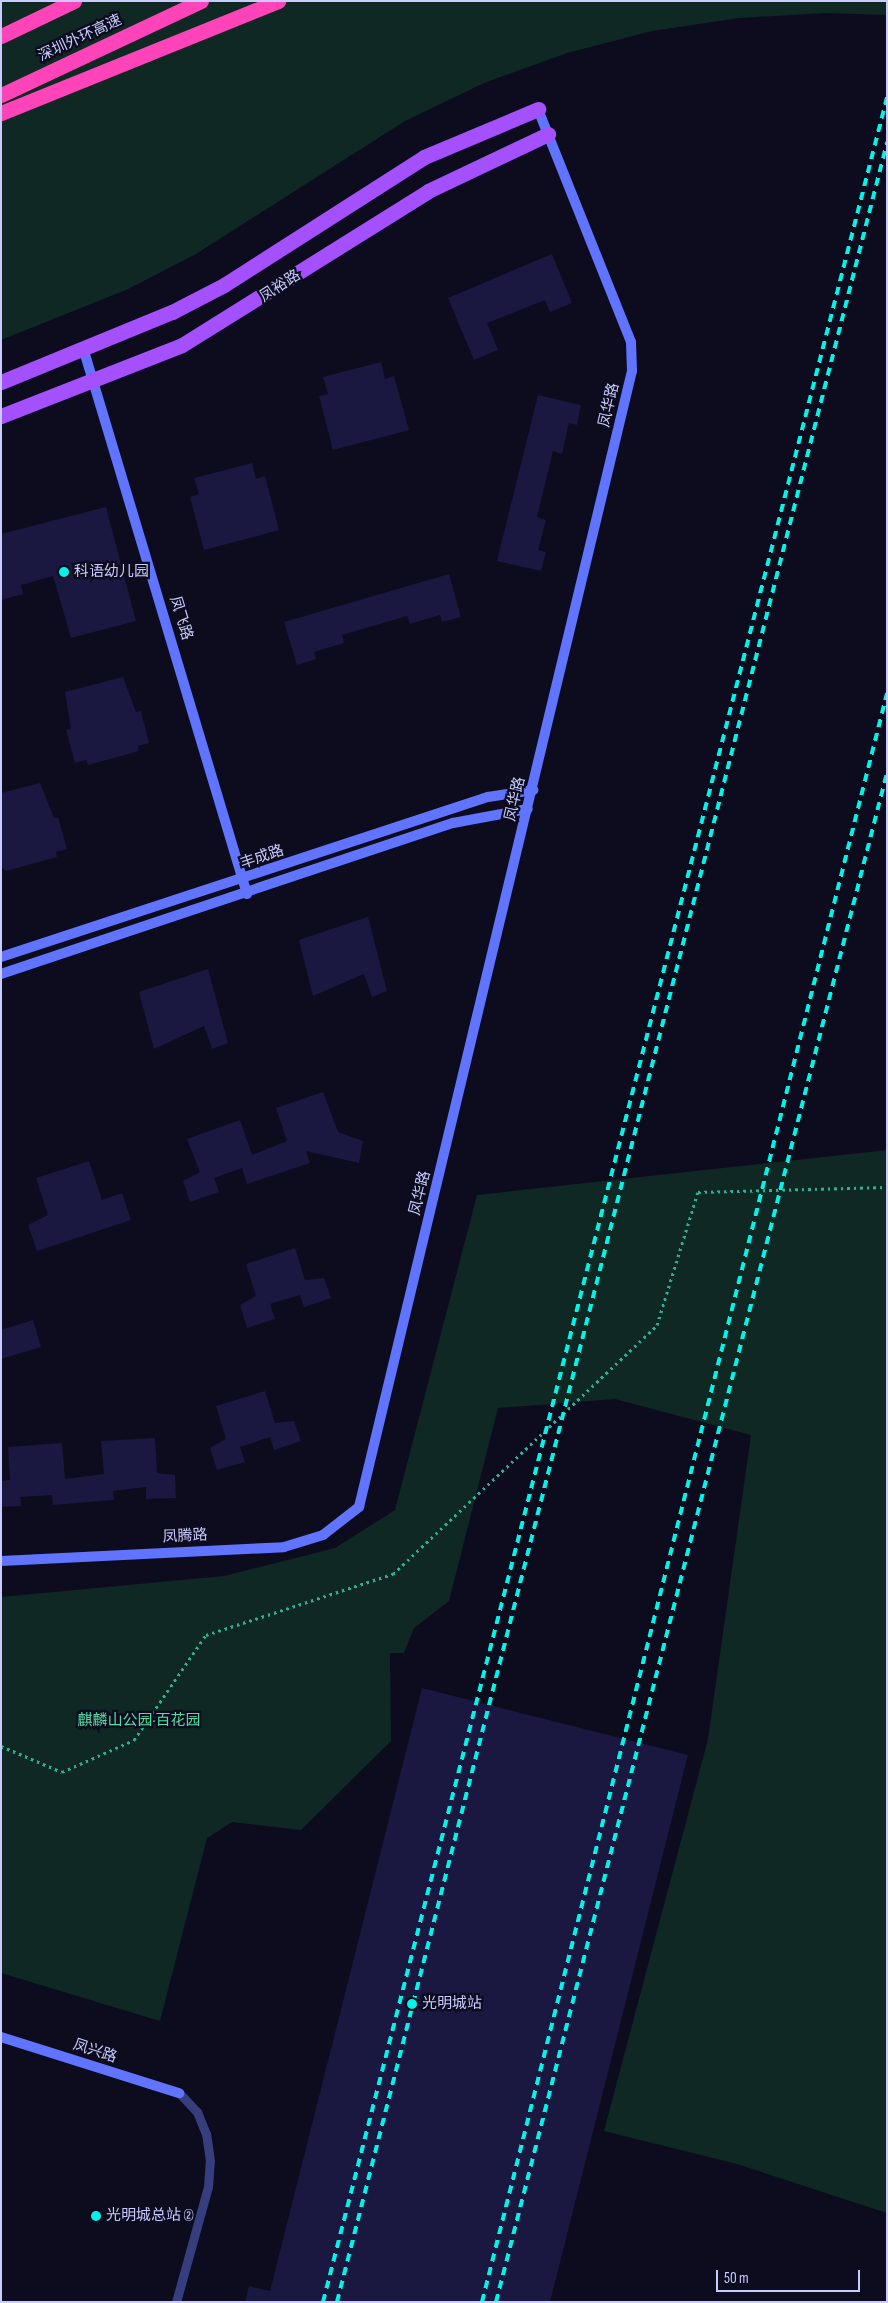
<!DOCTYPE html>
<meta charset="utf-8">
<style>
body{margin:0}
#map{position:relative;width:888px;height:2303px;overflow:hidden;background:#0c0c1e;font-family:"Sofia Sans Condensed","Noto Sans SC",sans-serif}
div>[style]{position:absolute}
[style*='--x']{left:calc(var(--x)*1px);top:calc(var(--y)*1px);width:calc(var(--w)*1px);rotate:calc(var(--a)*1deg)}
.green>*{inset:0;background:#0f2824}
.building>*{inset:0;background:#1a1740}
.path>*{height:3px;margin-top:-1.5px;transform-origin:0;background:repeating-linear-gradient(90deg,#2bb195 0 2.5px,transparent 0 6.5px)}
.lane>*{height:9px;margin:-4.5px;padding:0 4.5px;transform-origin:4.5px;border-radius:4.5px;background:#363e7e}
.secondary>*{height:10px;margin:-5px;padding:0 5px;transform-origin:5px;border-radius:5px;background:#6074ff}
.primary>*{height:15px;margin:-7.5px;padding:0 7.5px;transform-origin:7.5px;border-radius:7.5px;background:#a450ff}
.highway>*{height:15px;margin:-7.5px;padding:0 7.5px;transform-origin:7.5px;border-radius:7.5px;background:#ff44ba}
.rail>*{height:4px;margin-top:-2px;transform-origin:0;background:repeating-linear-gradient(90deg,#00f4e8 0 8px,transparent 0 14px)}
.dots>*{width:14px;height:14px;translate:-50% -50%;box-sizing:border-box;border:2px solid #0c0c1e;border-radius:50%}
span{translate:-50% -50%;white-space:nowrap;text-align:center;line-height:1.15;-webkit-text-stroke:4.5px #0c0c1e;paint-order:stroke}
.street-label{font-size:15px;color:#c9cbff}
.poi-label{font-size:15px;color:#c9cbff}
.left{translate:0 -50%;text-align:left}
.park-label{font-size:15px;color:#54e0a8}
.frame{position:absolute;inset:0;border:2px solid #c9cbff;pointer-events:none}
.scale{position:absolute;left:716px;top:2270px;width:144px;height:22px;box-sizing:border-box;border:2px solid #c9cbff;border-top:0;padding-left:6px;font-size:15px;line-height:18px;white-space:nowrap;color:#c9cbff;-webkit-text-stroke:4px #0c0c1e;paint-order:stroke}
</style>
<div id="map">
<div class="green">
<div style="clip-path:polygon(1px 1px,887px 1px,887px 15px,826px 13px,739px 18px,652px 31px,567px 53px,484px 83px,405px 121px,196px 254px,128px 289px,1px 340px)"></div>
<div style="clip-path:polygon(887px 1150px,887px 2213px,737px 2164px,604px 2131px,708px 1739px,751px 1435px,615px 1399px,498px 1408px,449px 1601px,414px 1628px,404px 1653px,390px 1653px,391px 1741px,301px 1830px,232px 1822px,207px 1838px,160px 2021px,1px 1973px,1px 1597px,224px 1576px,335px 1548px,395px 1510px,477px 1195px)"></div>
</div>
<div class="building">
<div style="clip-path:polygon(552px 254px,572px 303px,550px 312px,545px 300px,487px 323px,498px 350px,474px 360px,448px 298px)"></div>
<div style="clip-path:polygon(381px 362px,385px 379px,394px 376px,409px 430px,333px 450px,319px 396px,328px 394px,323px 377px)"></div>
<div style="clip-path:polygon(538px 395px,581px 405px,577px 425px,569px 423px,562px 454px,553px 451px,537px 517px,546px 520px,538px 550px,546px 552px,541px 571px,497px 561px)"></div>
<div style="clip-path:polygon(252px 463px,256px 479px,265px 476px,279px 530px,204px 550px,190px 497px,199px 494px,194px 478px)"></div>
<div style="clip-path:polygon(106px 507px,136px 621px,71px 638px,53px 576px,21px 585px,23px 594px,1px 600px,1px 534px)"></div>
<div style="clip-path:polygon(449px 574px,461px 617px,442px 622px,440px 615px,410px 624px,407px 616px,342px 635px,344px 643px,314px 652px,316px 659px,297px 665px,284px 622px)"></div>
<div style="clip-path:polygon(123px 677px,136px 712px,141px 711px,149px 743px,138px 746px,139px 751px,88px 765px,86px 760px,75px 763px,66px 730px,71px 729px,65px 692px)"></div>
<div style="clip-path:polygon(40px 783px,54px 818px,58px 817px,67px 849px,56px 852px,57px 857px,6px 871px,1px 867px,1px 793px)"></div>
<div style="clip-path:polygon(368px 917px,387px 991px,372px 997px,364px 974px,313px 996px,299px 940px)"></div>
<div style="clip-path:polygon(208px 969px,228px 1043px,212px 1049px,204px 1026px,154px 1049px,139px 992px)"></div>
<div style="clip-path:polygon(323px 1092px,338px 1132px,363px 1141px,359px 1163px,306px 1151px,310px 1163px,247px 1184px,242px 1168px,214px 1178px,219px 1192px,190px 1202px,183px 1181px,200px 1172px,187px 1139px,240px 1120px,252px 1155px,287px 1141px,276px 1108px)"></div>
<div style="clip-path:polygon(89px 1161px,102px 1200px,122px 1193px,131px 1220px,37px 1251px,28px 1225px,48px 1215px,36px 1178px)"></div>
<div style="clip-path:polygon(295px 1248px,305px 1280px,324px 1278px,331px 1298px,304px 1307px,300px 1295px,270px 1304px,275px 1319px,247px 1328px,240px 1305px,256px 1296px,246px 1264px)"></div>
<div style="clip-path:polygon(33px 1320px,41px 1347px,1px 1359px,1px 1330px)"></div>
<div style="clip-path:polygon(265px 1391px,275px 1423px,294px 1421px,301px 1441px,274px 1450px,270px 1437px,240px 1447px,245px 1462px,217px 1470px,210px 1448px,226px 1439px,216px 1406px)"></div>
<div style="clip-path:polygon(155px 1438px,157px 1473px,175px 1475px,176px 1498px,146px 1499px,146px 1487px,113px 1491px,114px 1500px,53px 1505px,52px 1495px,20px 1497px,21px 1506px,1px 1507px,1px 1481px,10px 1480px,8px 1447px,62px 1443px,65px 1479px,104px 1474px,101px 1441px)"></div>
<div style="clip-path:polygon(422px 1688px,688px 1755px,550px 2302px,245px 2302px,249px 2286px,270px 2291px)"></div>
</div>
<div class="path">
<div style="--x:1;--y:1746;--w:66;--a:23.1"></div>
<div style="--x:62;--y:1772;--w:79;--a:-24"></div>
<div style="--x:134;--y:1740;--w:127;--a:-55.6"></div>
<div style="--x:206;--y:1635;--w:197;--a:-18.1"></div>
<div style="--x:393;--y:1574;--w:363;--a:-43.3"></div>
<div style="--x:657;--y:1325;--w:139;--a:-72.9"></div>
<div style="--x:698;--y:1192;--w:189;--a:-1.5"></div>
</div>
<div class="lane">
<div style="--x:176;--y:2302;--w:119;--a:-74.5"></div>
<div style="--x:208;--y:2187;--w:26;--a:-86"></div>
<div style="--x:210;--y:2161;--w:27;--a:-98"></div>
<div style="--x:206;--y:2134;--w:24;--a:-112"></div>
<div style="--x:197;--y:2112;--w:26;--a:-133"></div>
</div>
<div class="secondary">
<div style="--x:84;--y:351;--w:567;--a:73.29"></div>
<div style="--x:1;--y:957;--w:513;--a:-18.19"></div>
<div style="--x:488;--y:797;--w:46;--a:-8.8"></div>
<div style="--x:1;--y:974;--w:477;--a:-18.5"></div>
<div style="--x:453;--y:823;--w:76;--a:-10.6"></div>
<div style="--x:1;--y:1561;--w:283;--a:-2.8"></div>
<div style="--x:284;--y:1547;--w:41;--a:-17.1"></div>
<div style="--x:323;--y:1535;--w:46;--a:-37.9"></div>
<div style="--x:359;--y:1507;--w:1168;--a:-76.49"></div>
<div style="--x:632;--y:371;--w:29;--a:-92"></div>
<div style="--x:631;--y:342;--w:251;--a:-111.8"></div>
<div style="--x:1;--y:2037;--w:187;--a:17.5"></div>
</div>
<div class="primary">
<div style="--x:1;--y:382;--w:185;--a:-22.3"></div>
<div style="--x:172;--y:312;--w:59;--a:-27.4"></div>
<div style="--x:224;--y:285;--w:237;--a:-32.6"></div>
<div style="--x:424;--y:157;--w:124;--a:-22.8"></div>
<div style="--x:1;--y:416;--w:194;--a:-21.4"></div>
<div style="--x:182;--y:345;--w:290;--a:-32"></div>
<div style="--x:428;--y:191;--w:133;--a:-25.4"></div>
</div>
<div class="highway">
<div style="--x:1;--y:36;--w:81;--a:-25.6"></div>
<div style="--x:1;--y:95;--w:221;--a:-25.2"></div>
<div style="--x:1;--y:113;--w:299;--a:-22"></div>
</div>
<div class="rail">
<div style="--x:323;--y:2302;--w:2276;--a:-75.65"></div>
<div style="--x:337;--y:2302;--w:2229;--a:-75.71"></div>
<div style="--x:482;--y:2302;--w:1659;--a:-75.87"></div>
<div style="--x:496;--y:2302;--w:1578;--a:-75.66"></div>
</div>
<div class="dots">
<div style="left:64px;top:572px;background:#00f4e8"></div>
<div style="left:412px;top:2004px;background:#00f4e8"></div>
<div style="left:96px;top:2216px;background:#00f4e8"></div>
</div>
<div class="street-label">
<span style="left:80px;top:38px;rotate:-25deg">深圳外环高速</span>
<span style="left:280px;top:286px;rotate:-33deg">凤裕路</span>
<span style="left:609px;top:405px;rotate:-77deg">凤华路</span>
<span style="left:181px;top:618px;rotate:73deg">凤飞路</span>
<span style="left:515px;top:799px;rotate:-77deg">凤华路</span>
<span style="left:262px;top:857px;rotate:-19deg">丰成路</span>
<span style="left:420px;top:1193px;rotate:-76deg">凤华路</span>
<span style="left:185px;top:1536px;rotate:-3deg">凤腾路</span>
<span style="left:95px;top:2051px;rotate:18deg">凤兴路</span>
</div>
<div class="poi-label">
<span class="left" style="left:74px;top:572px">科语幼儿园</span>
<span class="left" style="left:422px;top:2004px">光明城站</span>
<span class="left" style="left:106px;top:2216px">光明城总站 ②</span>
</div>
<div class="park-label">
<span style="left:139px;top:1721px">麒麟山公园·百花园</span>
</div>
<div class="frame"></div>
<div class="scale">50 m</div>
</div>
